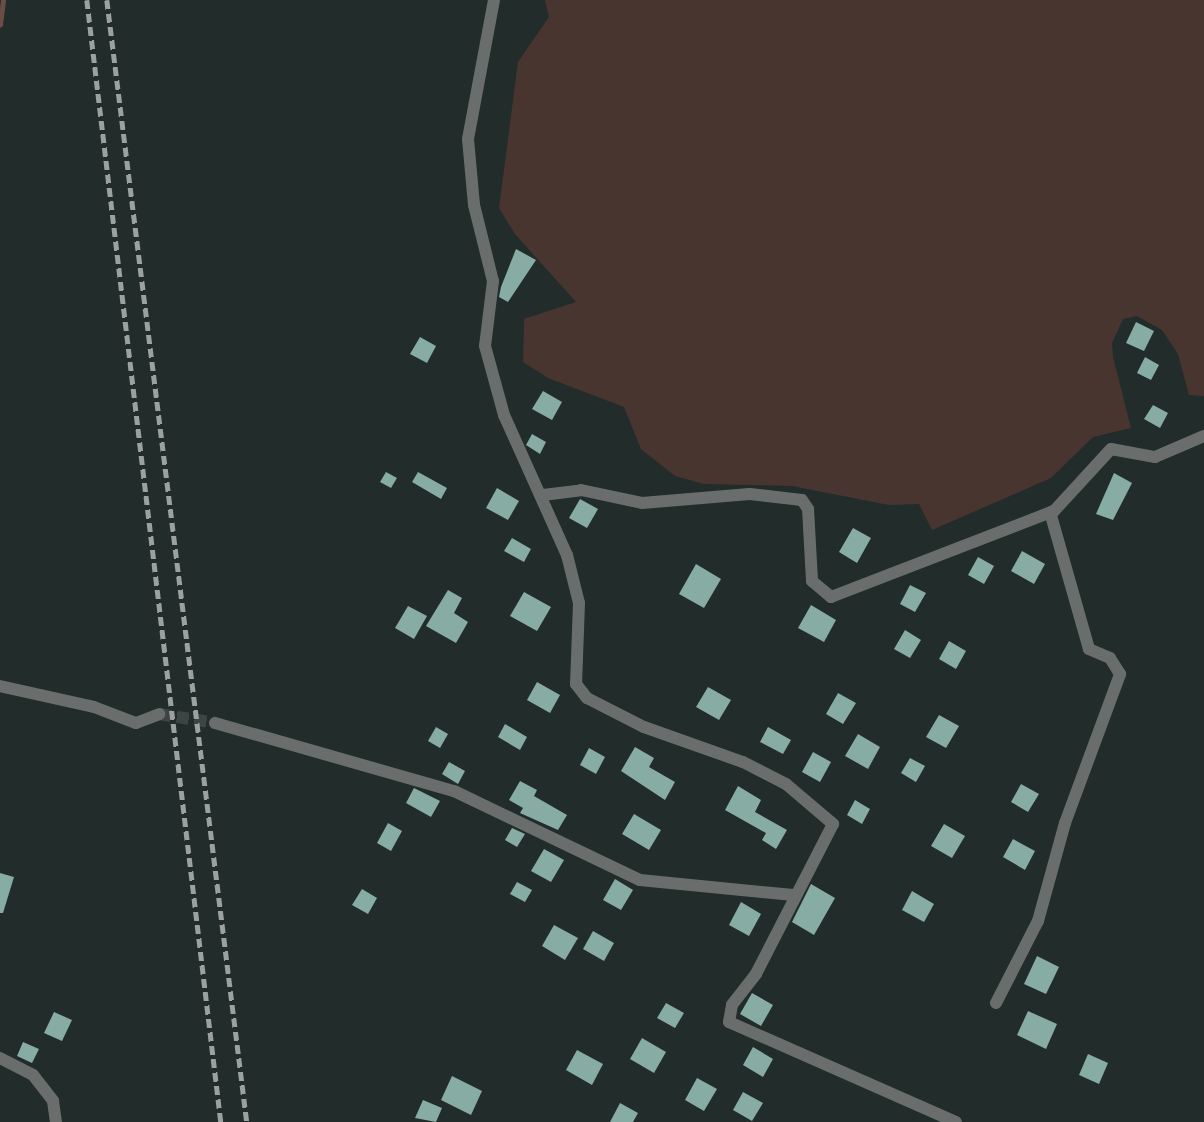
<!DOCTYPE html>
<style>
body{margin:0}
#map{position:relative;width:1204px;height:1122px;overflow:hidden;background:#222c2a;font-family:Roboto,sans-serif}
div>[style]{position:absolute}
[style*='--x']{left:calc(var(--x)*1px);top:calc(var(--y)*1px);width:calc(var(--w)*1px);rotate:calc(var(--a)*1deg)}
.green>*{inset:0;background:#493530}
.stream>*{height:4.5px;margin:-2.25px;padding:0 2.25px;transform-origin:2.25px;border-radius:2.25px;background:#6b4d46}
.building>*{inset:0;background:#86aca3}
.street-tunnel>*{height:12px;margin-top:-6px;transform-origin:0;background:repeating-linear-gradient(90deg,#3c4543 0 12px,transparent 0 18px)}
.street>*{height:12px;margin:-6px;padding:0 6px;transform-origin:6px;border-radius:6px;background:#696e6d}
.rail>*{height:4.5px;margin-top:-2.25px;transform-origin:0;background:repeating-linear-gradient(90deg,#9aa1a0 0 9px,transparent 0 13.5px)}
span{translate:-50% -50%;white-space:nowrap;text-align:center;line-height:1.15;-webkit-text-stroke:6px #192320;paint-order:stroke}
</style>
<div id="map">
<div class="green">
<div style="clip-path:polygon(545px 0,1204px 0,1204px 396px,1189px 395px,1178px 354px,1162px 330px,1137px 316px,1123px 319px,1112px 343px,1113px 357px,1131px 428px,1093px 437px,1051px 478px,932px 530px,919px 504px,889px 505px,792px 486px,704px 484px,675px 476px,641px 449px,624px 407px,548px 378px,523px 362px,524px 319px,576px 302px,515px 234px,499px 208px,518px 62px,549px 17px)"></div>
</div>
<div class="stream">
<div style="--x:0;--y:25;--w:25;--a:-83"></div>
</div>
<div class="building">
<div style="clip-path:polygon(516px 249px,536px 260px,508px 302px,499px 297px,501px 287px)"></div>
<div style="clip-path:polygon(1136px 322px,1154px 331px,1144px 351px,1126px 343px)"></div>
<div style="clip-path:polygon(420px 337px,436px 346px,427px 363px,410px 354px)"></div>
<div style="clip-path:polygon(1145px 357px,1159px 365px,1151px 380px,1137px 373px)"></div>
<div style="clip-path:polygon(543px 391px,562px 402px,552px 420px,532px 409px)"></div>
<div style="clip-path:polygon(1153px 405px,1168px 413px,1160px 428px,1144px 419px)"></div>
<div style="clip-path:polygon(532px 434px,546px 442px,540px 454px,526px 445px)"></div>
<div style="clip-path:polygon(386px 472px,397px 478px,391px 488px,380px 482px)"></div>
<div style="clip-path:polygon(418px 472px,447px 488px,441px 499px,412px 482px)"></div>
<div style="clip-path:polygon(1114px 473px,1132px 483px,1113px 520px,1096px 514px)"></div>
<div style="clip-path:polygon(497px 488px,519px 501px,508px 520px,486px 508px)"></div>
<div style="clip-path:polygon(580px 499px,598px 509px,587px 528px,569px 518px)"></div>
<div style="clip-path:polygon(853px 528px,871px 538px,857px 563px,839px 552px)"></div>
<div style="clip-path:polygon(512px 538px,531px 549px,524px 562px,504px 551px)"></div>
<div style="clip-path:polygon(1022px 551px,1045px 564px,1034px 584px,1011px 571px)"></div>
<div style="clip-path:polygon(978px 557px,994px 566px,984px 584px,968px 575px)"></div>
<div style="clip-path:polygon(696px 564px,721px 579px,704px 608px,679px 594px)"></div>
<div style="clip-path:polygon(910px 585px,926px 593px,915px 612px,900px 604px)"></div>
<div style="clip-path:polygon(448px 590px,462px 598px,454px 613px,468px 622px,456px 643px,426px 626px)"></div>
<div style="clip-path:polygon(524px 592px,551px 607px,537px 631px,510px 616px)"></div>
<div style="clip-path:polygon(811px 605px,836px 620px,824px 642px,798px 628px)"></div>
<div style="clip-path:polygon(408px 606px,427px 616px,414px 639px,395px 628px)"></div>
<div style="clip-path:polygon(905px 630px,921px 640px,910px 658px,894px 649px)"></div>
<div style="clip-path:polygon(949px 641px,966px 651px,956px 669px,939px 659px)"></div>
<div style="clip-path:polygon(537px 682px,560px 695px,550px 713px,527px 700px)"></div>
<div style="clip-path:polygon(708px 687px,731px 700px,719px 720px,696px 707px)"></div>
<div style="clip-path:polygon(838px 693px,856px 703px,843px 724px,826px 714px)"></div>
<div style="clip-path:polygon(939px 715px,959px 726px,946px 748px,926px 737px)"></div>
<div style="clip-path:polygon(505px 724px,527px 737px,520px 750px,498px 737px)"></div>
<div style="clip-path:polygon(436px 727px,448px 734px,440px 748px,428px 741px)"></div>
<div style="clip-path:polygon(768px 727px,791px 740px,783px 754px,760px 742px)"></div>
<div style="clip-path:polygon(858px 734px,880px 747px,868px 769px,845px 756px)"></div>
<div style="clip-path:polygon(635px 747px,654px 758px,649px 767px,675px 782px,665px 800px,621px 771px)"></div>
<div style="clip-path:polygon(589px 748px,605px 757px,596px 774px,580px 765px)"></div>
<div style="clip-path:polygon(813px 752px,831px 762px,820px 782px,802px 772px)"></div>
<div style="clip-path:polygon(910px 758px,925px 766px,916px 782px,901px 773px)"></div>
<div style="clip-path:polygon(449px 762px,465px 771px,458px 784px,442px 774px)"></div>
<div style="clip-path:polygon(520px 781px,537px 790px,534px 796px,567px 815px,558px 830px,520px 813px,523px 808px,509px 800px)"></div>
<div style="clip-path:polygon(1021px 784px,1039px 794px,1028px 812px,1011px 802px)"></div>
<div style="clip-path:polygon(738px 786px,761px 800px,755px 812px,787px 830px,776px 849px,762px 840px,766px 833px,725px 810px)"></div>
<div style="clip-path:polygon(414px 788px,440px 801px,431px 817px,406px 803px)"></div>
<div style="clip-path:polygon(855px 800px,870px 809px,862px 824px,847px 815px)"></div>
<div style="clip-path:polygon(634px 814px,661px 830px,649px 850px,622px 834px)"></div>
<div style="clip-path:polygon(388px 823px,402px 831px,391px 851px,377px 843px)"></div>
<div style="clip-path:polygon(944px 824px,965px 836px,952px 858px,931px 846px)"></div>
<div style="clip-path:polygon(512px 828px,525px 834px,517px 847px,505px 840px)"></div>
<div style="clip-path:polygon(1013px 839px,1035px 851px,1025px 870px,1003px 857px)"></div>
<div style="clip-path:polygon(544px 849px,564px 860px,551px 882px,531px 871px)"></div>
<div style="clip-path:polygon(0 873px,14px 877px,3px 913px,0 913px)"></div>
<div style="clip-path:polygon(615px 879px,633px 890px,621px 910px,603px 900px)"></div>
<div style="clip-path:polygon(517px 882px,532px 890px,525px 902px,510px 894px)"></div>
<div style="clip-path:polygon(811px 884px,835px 898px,814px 935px,792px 922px)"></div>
<div style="clip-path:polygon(362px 889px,377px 898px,368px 914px,352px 905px)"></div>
<div style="clip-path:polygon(912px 891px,934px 904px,924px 922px,902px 910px)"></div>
<div style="clip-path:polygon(741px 902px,761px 914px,749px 936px,729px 925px)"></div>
<div style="clip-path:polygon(554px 925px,578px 938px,565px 960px,542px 946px)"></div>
<div style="clip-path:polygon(593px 931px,614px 943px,604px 961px,583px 949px)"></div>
<div style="clip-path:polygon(1037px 956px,1059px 967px,1046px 994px,1024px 984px)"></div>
<div style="clip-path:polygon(752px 993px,773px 1005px,761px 1026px,740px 1014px)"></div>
<div style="clip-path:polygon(666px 1003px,684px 1013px,675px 1028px,657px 1018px)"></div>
<div style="clip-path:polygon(1028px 1011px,1057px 1024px,1046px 1049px,1017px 1035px)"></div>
<div style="clip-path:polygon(54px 1012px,72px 1020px,62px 1041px,44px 1033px)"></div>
<div style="clip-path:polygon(642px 1038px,666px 1052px,654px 1073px,630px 1059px)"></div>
<div style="clip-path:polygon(23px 1042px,39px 1049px,32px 1063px,17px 1056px)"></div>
<div style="clip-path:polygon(753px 1047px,773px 1059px,763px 1077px,743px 1065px)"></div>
<div style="clip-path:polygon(577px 1050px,603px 1064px,592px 1085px,566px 1070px)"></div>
<div style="clip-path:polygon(1088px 1054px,1108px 1063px,1099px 1084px,1079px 1075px)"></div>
<div style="clip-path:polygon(452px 1076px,482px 1091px,471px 1115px,441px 1100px)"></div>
<div style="clip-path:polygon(697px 1078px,717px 1089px,704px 1111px,685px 1100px)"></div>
<div style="clip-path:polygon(743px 1092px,763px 1103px,752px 1121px,733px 1110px)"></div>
<div style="clip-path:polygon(423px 1100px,442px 1108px,436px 1122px,415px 1118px)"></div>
<div style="clip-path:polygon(620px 1103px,638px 1113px,633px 1122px,610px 1122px)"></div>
</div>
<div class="street-tunnel">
<div style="--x:159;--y:714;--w:57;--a:9.1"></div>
</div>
<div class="street">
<div style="--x:494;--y:0;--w:141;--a:100.6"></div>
<div style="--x:468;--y:139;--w:66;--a:84.8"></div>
<div style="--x:474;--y:205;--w:78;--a:76"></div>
<div style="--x:493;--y:281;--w:65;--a:97"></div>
<div style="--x:485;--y:346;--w:72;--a:74.6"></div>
<div style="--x:504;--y:415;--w:154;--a:65.8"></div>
<div style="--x:567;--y:555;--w:49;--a:76"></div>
<div style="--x:579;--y:603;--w:81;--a:92.1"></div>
<div style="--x:576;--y:684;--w:18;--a:52"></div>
<div style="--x:587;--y:698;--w:64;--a:27"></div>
<div style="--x:644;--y:727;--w:105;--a:19.5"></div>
<div style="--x:743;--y:762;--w:48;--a:27.1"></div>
<div style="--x:786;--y:784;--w:62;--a:40.4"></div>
<div style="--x:833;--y:824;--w:169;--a:117.2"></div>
<div style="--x:756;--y:974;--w:39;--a:128"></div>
<div style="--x:732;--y:1005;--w:17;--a:100"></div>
<div style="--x:729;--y:1022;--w:248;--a:23.8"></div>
<div style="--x:543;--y:495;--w:38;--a:-7"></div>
<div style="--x:581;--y:490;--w:62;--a:12"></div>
<div style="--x:642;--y:503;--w:108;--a:-4.8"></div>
<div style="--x:750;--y:494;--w:52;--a:6.6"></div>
<div style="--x:802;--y:500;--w:11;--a:56"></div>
<div style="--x:808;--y:509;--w:72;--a:86.8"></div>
<div style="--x:812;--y:581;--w:25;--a:40"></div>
<div style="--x:831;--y:597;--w:239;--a:-21.1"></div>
<div style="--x:1054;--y:511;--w:84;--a:-47.4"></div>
<div style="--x:1111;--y:449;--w:45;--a:10.3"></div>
<div style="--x:1155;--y:457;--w:53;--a:-23.2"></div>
<div style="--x:0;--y:686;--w:96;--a:12.6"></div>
<div style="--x:94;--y:707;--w:45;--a:20.9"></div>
<div style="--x:136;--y:723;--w:25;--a:-21"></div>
<div style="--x:215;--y:723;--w:248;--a:15.9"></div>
<div style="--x:454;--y:791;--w:206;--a:25.6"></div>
<div style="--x:640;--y:880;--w:154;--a:5.6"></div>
<div style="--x:996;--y:1003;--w:92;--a:-62.9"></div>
<div style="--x:1038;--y:921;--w:102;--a:-74.6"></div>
<div style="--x:1065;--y:823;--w:159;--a:-69.7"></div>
<div style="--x:1120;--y:674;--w:19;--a:-122"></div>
<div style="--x:1110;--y:658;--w:23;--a:-157"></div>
<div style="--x:1089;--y:649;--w:142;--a:-105.9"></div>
<div style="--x:0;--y:1058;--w:37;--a:27"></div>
<div style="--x:33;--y:1075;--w:33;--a:52"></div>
<div style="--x:53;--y:1101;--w:21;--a:82"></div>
</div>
<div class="rail">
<div style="--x:87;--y:0;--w:1130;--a:83.19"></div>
<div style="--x:107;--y:0;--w:1131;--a:82.89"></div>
</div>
</div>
